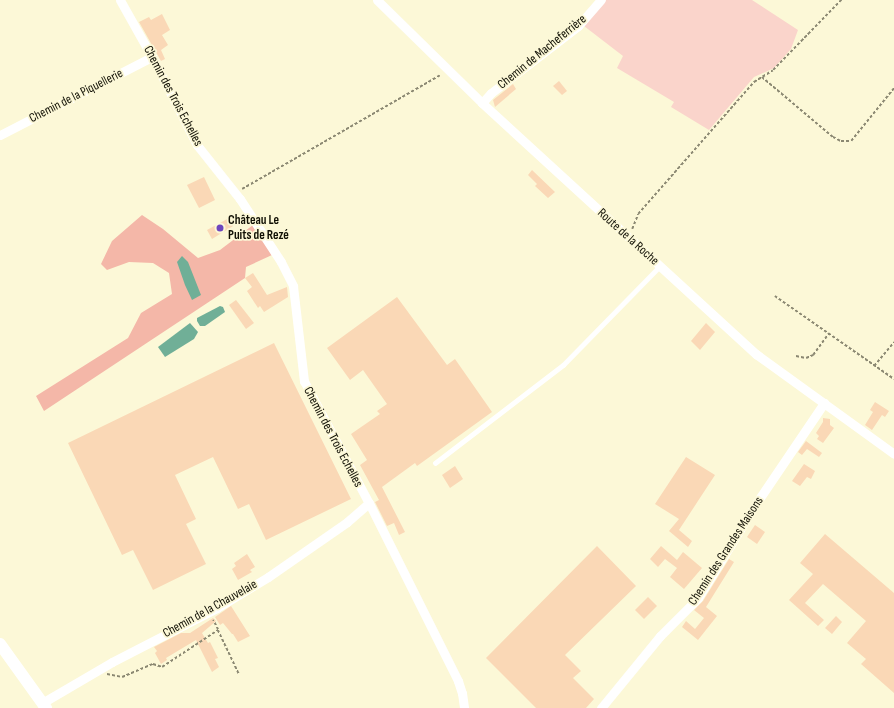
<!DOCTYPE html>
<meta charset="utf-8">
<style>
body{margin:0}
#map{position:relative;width:894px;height:708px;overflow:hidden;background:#fcf8d7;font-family:"Sofia Sans Condensed",sans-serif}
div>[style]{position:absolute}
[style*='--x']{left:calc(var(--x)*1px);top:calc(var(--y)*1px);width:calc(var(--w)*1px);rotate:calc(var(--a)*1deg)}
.green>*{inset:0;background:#fad4cb}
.forest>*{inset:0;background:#f4b7a8}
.water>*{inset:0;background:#70af97}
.building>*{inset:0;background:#fad8b6}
.path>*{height:1.5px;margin-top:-0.75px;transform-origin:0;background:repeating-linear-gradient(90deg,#8b8872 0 3px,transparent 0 5px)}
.lane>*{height:4.5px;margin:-2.25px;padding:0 2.25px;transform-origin:2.25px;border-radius:2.25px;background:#fff}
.street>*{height:9px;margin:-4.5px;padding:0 4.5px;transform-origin:4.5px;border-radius:4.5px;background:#fff}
.secondary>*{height:12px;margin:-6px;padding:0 6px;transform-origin:6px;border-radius:6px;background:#fff}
.dots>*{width:11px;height:11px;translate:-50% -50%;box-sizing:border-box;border:2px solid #fcf8d7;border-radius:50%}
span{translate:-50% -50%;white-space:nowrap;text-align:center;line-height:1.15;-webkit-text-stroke:3.5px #fcf8d7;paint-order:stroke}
.street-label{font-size:13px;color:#111005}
.poi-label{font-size:13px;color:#111005;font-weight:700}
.left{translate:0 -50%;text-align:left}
</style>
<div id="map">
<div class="green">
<div style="clip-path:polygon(606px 0,752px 0,798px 30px,791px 49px,774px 68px,754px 77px,709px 130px,671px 107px,674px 102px,617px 68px,623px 56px,584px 26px)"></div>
</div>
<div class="forest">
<div style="clip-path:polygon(142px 215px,163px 229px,198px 258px,220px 250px,253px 225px,272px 255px,246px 267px,245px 278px,44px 411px,36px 396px,128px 338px,141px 313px,172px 294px,169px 273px,153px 263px,129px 262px,107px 270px,101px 264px,112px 241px)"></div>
</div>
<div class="water">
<div style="clip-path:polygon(182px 256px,188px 262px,201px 295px,192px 300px,185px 285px,177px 262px)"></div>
<div style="clip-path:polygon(220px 306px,223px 307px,225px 312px,205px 326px,200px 326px,197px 321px,197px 318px)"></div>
<div style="clip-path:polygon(190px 323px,198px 332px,194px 339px,165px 357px,158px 347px)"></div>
</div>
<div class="building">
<div style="clip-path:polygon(162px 14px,170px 30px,162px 35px,168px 45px,161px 50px,165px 59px,161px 61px,139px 22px,149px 17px,151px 20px)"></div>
<div style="clip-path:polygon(559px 81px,567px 91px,562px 95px,553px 86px)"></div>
<div style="clip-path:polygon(513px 84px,516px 89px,495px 107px,493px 100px)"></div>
<div style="clip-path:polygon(532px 170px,555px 192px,548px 198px,535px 186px,537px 184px,528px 175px)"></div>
<div style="clip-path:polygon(204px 177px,215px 200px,199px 208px,187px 185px)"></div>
<div style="clip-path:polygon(229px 218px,233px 226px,212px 239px,207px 230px)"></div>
<div style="clip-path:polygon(253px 273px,267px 295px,287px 287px,288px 297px,264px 312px,260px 306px,258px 308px,247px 291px,252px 287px,245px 278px)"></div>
<div style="clip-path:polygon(397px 297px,447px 365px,455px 359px,492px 412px,417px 466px,415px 463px,382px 487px,405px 532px,399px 535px,394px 523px,387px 526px,375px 502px,379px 500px,360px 465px,367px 460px,351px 434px,380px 414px,377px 411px,387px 404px,363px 370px,350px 380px,327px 348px)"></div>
<div style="clip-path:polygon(236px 300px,254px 323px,246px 329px,229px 305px)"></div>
<div style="clip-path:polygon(706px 323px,715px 332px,700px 350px,691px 341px)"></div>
<div style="clip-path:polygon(274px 343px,351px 499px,266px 540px,249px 504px,238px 509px,213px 457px,175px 475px,196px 519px,186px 524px,206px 564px,153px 590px,133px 550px,122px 555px,68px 443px)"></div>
<div style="clip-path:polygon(875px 402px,889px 411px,885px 417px,882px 415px,872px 430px,865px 425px,873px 412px,870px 410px)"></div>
<div style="clip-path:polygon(823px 418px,830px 419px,830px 425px,834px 428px,823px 443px,817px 439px,819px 436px,816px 433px,823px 422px)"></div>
<div style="clip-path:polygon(806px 441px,822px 453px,819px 457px,807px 449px,802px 455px,798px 452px)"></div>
<div style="clip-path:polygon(686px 457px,715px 475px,679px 530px,692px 541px,688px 547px,669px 531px,679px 519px,655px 504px)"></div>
<div style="clip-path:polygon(804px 464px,815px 471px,811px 479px,807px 477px,800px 486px,792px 481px)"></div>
<div style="clip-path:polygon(455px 466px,463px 479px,450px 488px,442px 475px)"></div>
<div style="clip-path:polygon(755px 525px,765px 532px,757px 544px,747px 537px)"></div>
<div style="clip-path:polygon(825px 534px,894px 593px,894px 693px,861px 664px,866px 659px,847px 643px,866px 621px,823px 584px,805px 603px,824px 620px,818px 626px,789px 600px,813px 574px,800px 563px)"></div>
<div style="clip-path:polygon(597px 546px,636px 586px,565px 655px,581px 671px,573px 678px,594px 699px,586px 708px,536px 708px,486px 658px)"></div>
<div style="clip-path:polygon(661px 546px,677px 560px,683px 552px,702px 568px,684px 589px,670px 577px,677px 568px,665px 559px,658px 567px,650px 559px)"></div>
<div style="clip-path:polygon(247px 554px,255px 567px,250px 570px,252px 572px,238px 580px,232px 569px,236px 566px,234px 563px)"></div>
<div style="clip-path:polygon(729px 559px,734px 562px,706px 607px,717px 616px,698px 640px,682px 627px,686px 621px,695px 629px,704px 618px,694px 610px,703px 601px)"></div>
<div style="clip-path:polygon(648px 597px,657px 606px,644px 619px,635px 610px)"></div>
<div style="clip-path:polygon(231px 606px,250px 636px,238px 642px,233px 634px,232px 634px,223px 623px,220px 625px,215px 617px)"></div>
<div style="clip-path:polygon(836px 616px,842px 622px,832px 634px,825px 628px)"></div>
<div style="clip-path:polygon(213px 618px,216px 621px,202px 633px,208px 643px,210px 642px,218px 658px,215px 659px,219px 667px,212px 672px,196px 640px,166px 658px,167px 660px,161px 664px,155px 653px,157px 651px,154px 647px,181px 633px,190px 633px)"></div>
</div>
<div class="path">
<div style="--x:762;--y:77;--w:93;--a:40.2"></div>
<div style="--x:833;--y:137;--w:9;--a:27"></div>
<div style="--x:841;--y:141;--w:10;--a:0"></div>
<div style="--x:851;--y:141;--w:68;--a:-50.9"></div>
<div style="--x:242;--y:189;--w:228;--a:-29.9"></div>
<div style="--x:632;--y:229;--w:16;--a:-68"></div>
<div style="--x:638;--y:214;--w:176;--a:-48.7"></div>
<div style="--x:754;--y:82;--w:22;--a:-32"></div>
<div style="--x:773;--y:70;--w:98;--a:-45.8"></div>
<div style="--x:775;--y:296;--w:145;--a:34.9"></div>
<div style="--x:796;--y:356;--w:10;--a:11"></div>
<div style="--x:806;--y:358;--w:8;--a:-23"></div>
<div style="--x:813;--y:355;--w:27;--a:-54"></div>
<div style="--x:874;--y:366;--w:31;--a:-50"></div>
<div style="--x:218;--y:630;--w:49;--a:64.5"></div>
<div style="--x:107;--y:674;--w:15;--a:11"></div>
<div style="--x:122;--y:677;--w:34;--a:-23"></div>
<div style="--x:153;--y:664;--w:9;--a:18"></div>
<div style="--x:162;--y:667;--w:67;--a:-33.5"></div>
<div style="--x:218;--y:630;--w:11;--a:-117"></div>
</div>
<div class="lane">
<div style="--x:435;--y:463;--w:161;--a:-37.4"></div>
<div style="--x:563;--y:365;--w:139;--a:-45.6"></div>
</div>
<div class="street">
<div style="--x:120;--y:0;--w:65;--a:60.7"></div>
<div style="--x:152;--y:57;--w:99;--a:62.9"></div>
<div style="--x:197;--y:145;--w:69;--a:51.5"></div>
<div style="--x:240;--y:199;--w:75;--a:56.9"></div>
<div style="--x:281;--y:262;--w:27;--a:63"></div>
<div style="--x:293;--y:286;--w:96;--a:83.4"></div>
<div style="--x:304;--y:381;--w:138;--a:62"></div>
<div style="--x:369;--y:503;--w:199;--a:63.4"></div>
<div style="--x:458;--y:681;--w:13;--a:72"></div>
<div style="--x:462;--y:693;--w:15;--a:82"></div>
<div style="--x:377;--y:0;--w:147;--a:44.4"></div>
<div style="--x:482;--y:103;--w:372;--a:42.5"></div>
<div style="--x:756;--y:354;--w:170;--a:35.9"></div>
<div style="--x:482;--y:103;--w:13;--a:-48"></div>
<div style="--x:491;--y:93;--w:110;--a:-37.6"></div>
<div style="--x:578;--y:26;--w:35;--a:-49"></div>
<div style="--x:0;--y:135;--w:171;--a:-27.2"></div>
<div style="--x:42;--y:703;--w:81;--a:-30.4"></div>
<div style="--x:112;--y:662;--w:118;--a:-27.2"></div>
<div style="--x:217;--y:608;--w:60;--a:-31.3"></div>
<div style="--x:268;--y:577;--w:96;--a:-34.8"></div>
<div style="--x:347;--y:522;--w:29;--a:-41"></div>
<div style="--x:601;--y:708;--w:93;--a:-50.7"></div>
<div style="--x:660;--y:636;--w:54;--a:-45"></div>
<div style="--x:698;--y:598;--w:113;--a:-58.4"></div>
<div style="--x:757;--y:502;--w:120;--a:-55.9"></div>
</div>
<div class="secondary">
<div style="--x:0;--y:644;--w:79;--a:54.3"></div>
</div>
<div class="dots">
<div style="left:220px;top:228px;background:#6e45be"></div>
</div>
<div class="street-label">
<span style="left:542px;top:52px;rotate:-39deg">Chemin de Macheferrière</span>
<span style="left:76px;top:96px;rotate:-27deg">Chemin de la Piquellerie</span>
<span style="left:173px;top:96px;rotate:62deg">Chemin des Trois Echelles</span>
<span style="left:628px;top:237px;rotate:42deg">Route de la Roche</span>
<span style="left:333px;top:437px;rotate:62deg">Chemin des Trois Echelles</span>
<span style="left:726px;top:551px;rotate:-57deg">Chemin des Grandes Maisons</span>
<span style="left:210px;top:609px;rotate:-29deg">Chemin de la Chauvelaie</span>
</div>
<div class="poi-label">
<span class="left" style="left:228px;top:228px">Château Le<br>Puits de Rezé</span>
</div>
</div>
